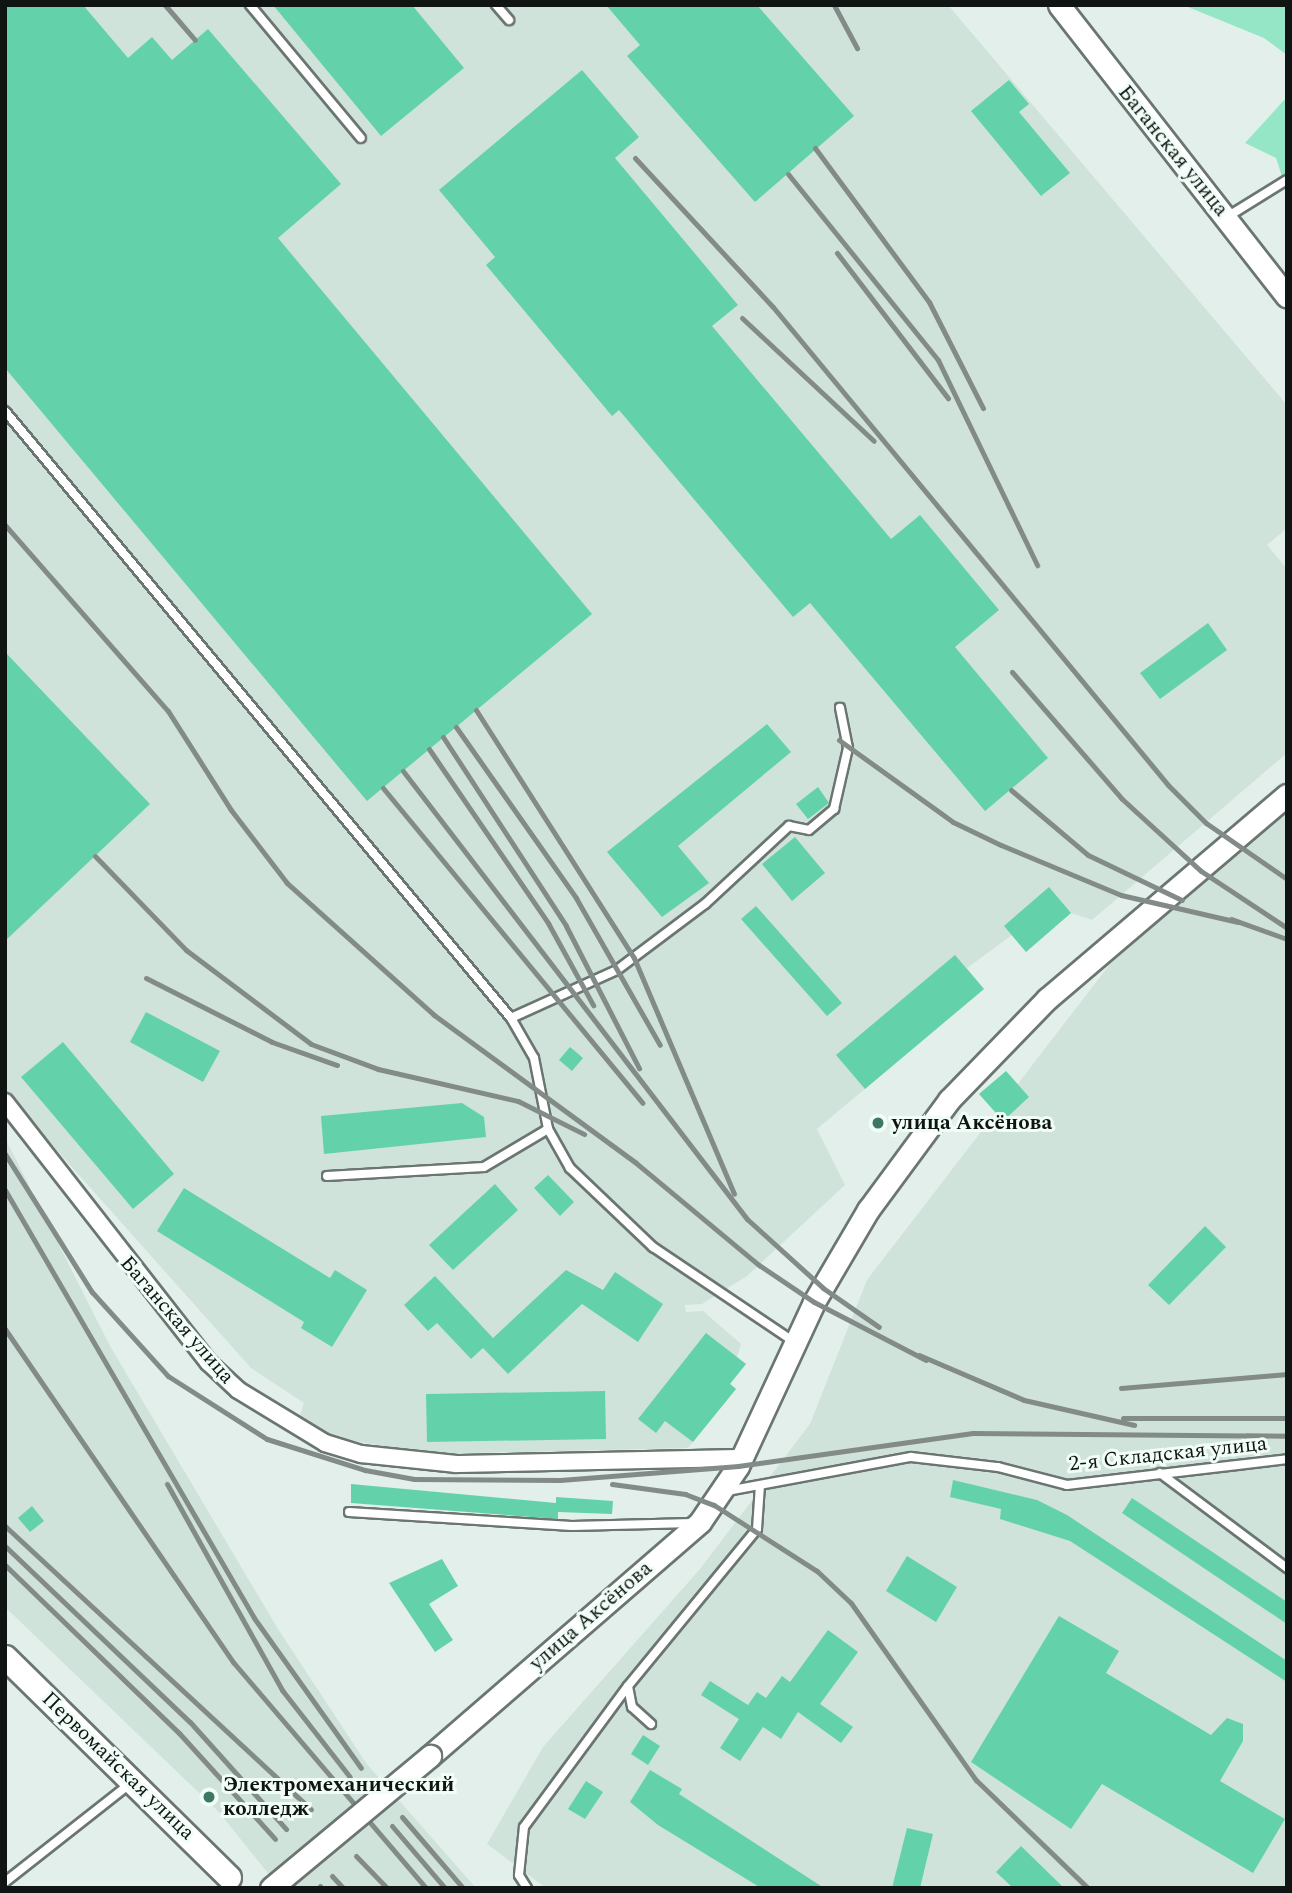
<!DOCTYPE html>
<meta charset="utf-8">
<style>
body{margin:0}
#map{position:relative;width:1292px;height:1893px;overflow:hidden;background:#e3efea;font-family:Spectral,serif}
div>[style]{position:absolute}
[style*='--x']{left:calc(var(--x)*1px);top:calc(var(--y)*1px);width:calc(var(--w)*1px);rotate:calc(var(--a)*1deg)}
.built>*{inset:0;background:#cfe3da}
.green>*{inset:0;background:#95e6c7}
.building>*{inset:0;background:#63d2ab}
.roads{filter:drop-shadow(2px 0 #6b7571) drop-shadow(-2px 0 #6b7571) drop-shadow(0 2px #6b7571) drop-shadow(0 -2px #6b7571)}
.service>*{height:8px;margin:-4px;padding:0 4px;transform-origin:4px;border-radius:4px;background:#fff}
.minor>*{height:16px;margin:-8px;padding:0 8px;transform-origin:8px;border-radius:8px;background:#fff}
.tertiary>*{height:21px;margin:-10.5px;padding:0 10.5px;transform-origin:10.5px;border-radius:10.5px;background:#fff}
.secondary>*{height:23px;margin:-11.5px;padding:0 11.5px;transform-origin:11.5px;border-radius:11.5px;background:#fff}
.rail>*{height:5px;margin:-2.5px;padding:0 2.5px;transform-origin:2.5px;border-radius:2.5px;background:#828b87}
.bridges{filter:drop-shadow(2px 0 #6b7571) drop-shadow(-2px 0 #6b7571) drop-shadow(0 2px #6b7571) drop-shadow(0 -2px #6b7571)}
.tertiary-bridge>*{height:21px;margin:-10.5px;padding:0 10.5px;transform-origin:10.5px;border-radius:10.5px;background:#fff}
.dots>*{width:19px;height:19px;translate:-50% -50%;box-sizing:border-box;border:4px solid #f1fdf7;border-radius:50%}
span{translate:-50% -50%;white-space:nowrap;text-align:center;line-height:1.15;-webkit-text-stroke:6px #f1fdf7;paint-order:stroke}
.street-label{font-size:21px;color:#101513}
.poi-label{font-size:21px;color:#101513;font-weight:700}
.left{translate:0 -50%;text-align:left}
.frame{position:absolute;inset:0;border:7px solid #101513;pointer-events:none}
</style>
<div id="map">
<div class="built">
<div style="clip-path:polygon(5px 5px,948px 5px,1287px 405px,1287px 528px,1267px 545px,1287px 569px,1287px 753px,1092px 920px,1071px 913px,1026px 952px,1012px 935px,967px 968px,984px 989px,817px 1129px,845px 1185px,747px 1276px,702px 1304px,685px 1305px,686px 1312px,703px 1311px,741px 1344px,737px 1357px,746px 1364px,730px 1383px,736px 1389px,688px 1448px,427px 1454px,327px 1436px,298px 1421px,304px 1403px,251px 1368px,5px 1092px)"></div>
<div style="clip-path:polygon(1287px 809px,1287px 1888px,546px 1888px,487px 1844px,543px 1747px,700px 1569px,810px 1424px,867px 1280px,1110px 964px)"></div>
<div style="clip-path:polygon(5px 1138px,110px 1346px,278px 1629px,366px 1763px,476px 1888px,280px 1888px,218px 1811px,5px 1607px)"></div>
</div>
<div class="green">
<div style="clip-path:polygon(1183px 5px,1287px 5px,1287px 55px,1264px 38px)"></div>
<div style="clip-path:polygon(1287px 97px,1287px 192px,1276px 158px,1245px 143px)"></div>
</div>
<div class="building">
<div style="clip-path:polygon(5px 5px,83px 5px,128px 58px,152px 37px,172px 60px,208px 29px,341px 184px,278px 238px,592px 614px,367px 801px,5px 368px)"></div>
<div style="clip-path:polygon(273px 5px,412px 5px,464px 68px,381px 136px)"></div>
<div style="clip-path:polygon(606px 5px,757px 5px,854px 116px,755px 202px,627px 56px,640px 45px)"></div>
<div style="clip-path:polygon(582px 70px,639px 137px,615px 158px,738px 305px,712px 326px,891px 539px,920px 515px,999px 610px,955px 647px,1048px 758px,985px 811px,810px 603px,793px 617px,619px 410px,612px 416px,486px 265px,495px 257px,439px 190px)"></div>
<div style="clip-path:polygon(1009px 80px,1029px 104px,1019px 112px,1070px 173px,1041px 196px,971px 111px)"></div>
<div style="clip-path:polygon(1208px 623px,1227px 650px,1160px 699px,1140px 673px)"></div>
<div style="clip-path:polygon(5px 652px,150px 804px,5px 941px)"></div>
<div style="clip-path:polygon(767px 724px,791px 752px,678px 846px,709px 883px,662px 917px,607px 852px)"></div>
<div style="clip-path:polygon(818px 787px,829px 803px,808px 819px,796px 804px)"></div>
<div style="clip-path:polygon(795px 837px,825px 873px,792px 901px,762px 864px)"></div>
<div style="clip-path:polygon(1049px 887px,1071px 913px,1026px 952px,1004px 926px)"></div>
<div style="clip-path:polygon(756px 906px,842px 1003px,827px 1016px,741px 919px)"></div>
<div style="clip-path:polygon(955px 955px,984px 989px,865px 1089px,836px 1055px)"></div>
<div style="clip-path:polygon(146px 1012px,220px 1051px,203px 1082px,130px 1042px)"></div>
<div style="clip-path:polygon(63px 1042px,174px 1174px,133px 1209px,21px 1077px)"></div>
<div style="clip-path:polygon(570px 1047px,583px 1058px,572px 1071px,559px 1060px)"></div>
<div style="clip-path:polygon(1006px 1071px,1029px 1097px,1003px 1121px,979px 1094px)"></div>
<div style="clip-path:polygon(462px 1103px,484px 1117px,486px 1137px,324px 1154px,321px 1116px)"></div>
<div style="clip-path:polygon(548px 1175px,574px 1202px,560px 1216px,534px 1188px)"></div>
<div style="clip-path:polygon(495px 1184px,518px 1210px,453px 1270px,429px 1245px)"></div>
<div style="clip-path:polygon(184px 1188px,330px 1278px,335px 1270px,367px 1290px,332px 1347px,301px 1328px,304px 1322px,157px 1231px)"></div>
<div style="clip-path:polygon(1205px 1226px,1226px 1247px,1169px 1305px,1148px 1285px)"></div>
<div style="clip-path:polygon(566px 1270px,603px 1290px,615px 1272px,663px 1304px,638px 1342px,582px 1304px,508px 1374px,483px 1348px,471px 1359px,437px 1323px,428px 1331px,404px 1305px,435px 1276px,493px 1338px)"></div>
<div style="clip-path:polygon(706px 1333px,746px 1364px,730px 1384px,736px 1389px,693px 1442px,665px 1421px,656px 1433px,638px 1419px)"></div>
<div style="clip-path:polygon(605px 1391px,606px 1439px,427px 1442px,426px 1394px)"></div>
<div style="clip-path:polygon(953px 1480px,1037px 1500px,1067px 1515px,1287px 1661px,1287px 1682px,1070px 1541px,1000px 1519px,1001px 1509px,950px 1497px)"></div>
<div style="clip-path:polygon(351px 1484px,556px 1503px,556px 1497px,613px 1501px,612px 1514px,558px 1512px,558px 1519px,351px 1503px)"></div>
<div style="clip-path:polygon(1132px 1498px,1287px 1602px,1287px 1624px,1122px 1513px)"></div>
<div style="clip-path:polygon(32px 1506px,44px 1521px,30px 1532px,18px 1518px)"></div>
<div style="clip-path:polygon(907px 1556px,957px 1587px,936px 1622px,886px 1591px)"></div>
<div style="clip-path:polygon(442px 1559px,458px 1586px,429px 1604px,453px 1640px,435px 1652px,389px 1583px)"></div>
<div style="clip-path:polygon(1059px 1616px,1119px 1651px,1106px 1673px,1211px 1735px,1227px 1718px,1243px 1724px,1243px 1741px,1220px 1781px,1285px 1819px,1253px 1873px,1102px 1784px,1071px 1829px,971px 1762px)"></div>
<div style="clip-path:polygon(828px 1630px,858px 1652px,820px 1704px,853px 1727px,841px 1743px,798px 1712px,781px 1739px,763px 1727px,740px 1761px,720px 1748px,739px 1719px,701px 1695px,710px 1681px,748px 1705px,757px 1692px,766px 1698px,782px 1676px,790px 1682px)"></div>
<div style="clip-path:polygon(643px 1735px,660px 1746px,648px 1765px,631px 1754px)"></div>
<div style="clip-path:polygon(650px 1770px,682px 1789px,679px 1794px,824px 1888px,761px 1888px,658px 1825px,630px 1802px)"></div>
<div style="clip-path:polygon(586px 1781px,603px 1792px,585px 1819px,568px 1809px)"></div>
<div style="clip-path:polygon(907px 1828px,933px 1834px,920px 1888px,892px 1888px)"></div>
<div style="clip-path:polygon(1021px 1846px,1064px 1888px,1013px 1888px,996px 1872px)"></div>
</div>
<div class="roads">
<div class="service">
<div style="--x:250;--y:5;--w:173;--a:50.2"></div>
<div style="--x:496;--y:5;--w:20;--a:49"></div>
<div style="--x:1227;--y:217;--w:70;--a:-31.7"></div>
<div style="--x:5;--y:411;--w:790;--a:50.19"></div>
<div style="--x:511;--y:1018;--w:46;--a:60.1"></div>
<div style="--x:534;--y:1058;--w:72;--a:78.8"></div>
<div style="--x:548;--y:1129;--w:45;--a:60.6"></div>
<div style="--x:570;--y:1168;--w:115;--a:43.6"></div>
<div style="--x:653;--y:1247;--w:169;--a:33.9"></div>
<div style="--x:511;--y:1018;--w:116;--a:-24.4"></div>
<div style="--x:617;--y:970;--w:110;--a:-36.9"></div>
<div style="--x:705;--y:904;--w:115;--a:-42.9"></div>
<div style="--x:789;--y:826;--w:20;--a:11"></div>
<div style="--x:809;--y:830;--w:33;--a:-40"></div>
<div style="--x:834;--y:809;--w:63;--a:-77.1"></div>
<div style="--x:848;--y:748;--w:41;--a:-101.3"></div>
<div style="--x:327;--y:1176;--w:157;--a:-3.3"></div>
<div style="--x:484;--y:1167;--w:74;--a:-30.7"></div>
<div style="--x:1160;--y:1473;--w:159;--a:36.8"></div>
<div style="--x:727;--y:1491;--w:187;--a:-10.5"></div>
<div style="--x:911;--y:1457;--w:88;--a:6.6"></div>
<div style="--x:998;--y:1467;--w:71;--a:14.6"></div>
<div style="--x:1067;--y:1485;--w:222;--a:-6.7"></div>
<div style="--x:349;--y:1512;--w:223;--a:3.6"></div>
<div style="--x:572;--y:1526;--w:121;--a:-1.4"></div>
<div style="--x:651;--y:1724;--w:25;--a:-138"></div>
<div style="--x:632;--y:1707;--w:21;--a:-101"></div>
<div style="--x:628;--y:1686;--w:203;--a:-50.6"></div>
<div style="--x:757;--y:1529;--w:44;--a:-86.1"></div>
<div style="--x:5;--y:1882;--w:160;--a:-38.2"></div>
<div style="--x:527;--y:1888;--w:15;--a:-122"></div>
<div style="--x:519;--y:1875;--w:48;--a:-84.1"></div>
<div style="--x:524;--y:1827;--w:175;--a:-53.6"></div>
</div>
<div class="minor">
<div style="--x:5;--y:1102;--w:330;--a:52"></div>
<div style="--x:208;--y:1362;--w:41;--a:43"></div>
<div style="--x:238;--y:1390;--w:102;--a:31.3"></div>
<div style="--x:325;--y:1443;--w:38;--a:17"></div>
<div style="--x:361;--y:1454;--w:96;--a:6"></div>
<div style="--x:456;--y:1464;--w:285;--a:-1.2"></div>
</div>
<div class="tertiary">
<div style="--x:1059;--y:5;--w:370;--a:52"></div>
<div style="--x:430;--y:1756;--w:357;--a:-40.9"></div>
<div style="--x:700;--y:1522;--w:68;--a:-55.8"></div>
<div style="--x:738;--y:1466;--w:181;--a:-65.1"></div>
<div style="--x:814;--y:1302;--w:107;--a:-59.6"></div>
<div style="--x:868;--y:1210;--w:137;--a:-53.6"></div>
<div style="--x:949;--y:1100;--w:141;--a:-45.9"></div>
<div style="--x:1047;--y:999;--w:315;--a:-40.4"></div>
</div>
<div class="secondary">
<div style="--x:5;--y:1657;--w:314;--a:44.5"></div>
</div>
</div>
<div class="rail">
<div style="--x:165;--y:5;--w:46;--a:49.4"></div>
<div style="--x:834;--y:5;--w:49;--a:61.9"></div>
<div style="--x:815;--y:148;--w:192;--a:53.5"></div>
<div style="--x:929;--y:302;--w:119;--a:63"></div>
<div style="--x:635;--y:158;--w:203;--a:47.2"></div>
<div style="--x:773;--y:307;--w:620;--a:50.43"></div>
<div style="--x:1168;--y:785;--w:54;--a:45"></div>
<div style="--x:1206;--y:823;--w:98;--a:34.7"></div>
<div style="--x:788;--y:174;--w:239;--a:51.1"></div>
<div style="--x:938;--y:360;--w:228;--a:64.2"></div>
<div style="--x:837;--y:253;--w:183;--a:52.6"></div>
<div style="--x:742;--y:318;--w:180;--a:43"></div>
<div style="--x:5;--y:525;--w:247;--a:48.8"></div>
<div style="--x:168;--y:711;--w:117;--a:57.5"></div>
<div style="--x:231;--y:810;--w:92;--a:52.5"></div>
<div style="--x:287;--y:883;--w:198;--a:41.9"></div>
<div style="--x:434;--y:1015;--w:250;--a:36.2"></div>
<div style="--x:636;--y:1163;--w:160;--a:39.7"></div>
<div style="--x:759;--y:1265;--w:66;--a:33.9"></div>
<div style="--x:814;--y:1302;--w:126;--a:27.4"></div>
<div style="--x:1012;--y:672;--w:167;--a:49.1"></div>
<div style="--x:1121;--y:798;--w:108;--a:42.4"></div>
<div style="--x:1201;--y:871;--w:103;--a:33.5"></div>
<div style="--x:476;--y:710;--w:294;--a:57.5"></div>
<div style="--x:634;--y:958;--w:256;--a:67"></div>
<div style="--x:456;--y:727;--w:209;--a:54.9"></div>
<div style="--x:576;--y:898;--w:169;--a:60.3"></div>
<div style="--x:443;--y:737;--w:225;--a:56.9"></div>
<div style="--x:566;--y:926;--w:160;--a:62.8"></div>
<div style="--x:839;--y:740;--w:140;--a:35.7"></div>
<div style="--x:953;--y:822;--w:53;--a:25.6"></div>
<div style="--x:1001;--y:845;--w:130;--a:22.6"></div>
<div style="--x:1121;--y:895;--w:120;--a:13"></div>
<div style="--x:429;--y:749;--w:211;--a:55.6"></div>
<div style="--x:548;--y:923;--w:94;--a:61.2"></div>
<div style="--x:403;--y:771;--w:565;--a:52.48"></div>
<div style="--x:747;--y:1219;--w:103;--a:42.2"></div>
<div style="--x:823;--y:1288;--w:68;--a:34.9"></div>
<div style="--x:383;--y:788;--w:408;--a:50.5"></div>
<div style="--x:1011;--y:790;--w:101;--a:40.2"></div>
<div style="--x:1088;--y:855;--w:104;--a:25.6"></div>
<div style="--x:95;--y:856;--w:131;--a:45.9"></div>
<div style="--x:186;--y:950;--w:156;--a:36.9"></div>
<div style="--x:311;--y:1044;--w:72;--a:20.5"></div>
<div style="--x:378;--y:1069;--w:144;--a:12.9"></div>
<div style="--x:518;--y:1101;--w:74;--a:26.6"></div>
<div style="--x:1231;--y:919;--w:59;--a:19.7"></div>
<div style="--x:146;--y:978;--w:141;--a:26.9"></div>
<div style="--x:272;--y:1042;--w:69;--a:19.5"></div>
<div style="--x:5;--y:1154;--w:163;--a:57.8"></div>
<div style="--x:92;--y:1292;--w:113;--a:47.9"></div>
<div style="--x:168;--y:1376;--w:117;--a:32.5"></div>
<div style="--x:267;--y:1439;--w:103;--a:17.6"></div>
<div style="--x:365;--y:1470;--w:50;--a:10.4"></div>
<div style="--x:414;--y:1479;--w:146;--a:0.4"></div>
<div style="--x:560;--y:1480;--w:179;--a:-4.5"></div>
<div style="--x:738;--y:1466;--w:237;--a:-8"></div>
<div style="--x:973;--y:1433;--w:314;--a:0.5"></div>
<div style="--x:5;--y:1190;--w:495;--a:59.8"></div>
<div style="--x:254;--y:1618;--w:184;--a:54.5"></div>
<div style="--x:5;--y:1329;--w:404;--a:55.6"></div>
<div style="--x:233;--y:1662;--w:297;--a:49.5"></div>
<div style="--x:919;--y:1355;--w:114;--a:23.2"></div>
<div style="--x:1024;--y:1400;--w:113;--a:12.8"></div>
<div style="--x:1121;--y:1388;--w:167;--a:-4.8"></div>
<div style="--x:1123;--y:1418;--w:164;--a:0"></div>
<div style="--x:167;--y:1484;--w:236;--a:60.8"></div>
<div style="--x:282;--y:1690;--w:110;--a:52"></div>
<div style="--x:612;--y:1484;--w:74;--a:7.8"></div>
<div style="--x:685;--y:1494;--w:31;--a:21"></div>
<div style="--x:714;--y:1505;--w:122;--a:32.7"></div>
<div style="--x:817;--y:1571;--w:47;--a:43.3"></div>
<div style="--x:851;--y:1603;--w:217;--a:54.8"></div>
<div style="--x:976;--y:1780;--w:156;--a:44"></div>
<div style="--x:5;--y:1526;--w:417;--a:42.8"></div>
<div style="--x:5;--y:1546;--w:255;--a:43.6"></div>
<div style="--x:190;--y:1722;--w:144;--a:48.1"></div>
<div style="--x:5;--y:1565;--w:242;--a:44"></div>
<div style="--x:179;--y:1733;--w:143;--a:47.8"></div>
<div style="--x:402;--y:1817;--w:94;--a:49.3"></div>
<div style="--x:392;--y:1826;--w:82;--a:49.5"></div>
<div style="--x:356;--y:1856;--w:45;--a:45.9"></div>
<div style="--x:332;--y:1876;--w:16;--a:47"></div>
<div style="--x:320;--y:1886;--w:2;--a:63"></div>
</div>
<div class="bridges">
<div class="tertiary-bridge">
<div style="--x:271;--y:1888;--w:207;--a:-39.7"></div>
</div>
</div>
<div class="dots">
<div style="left:878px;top:1123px;background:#3c7862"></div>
<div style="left:209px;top:1797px;background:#3c7862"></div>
</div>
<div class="street-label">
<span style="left:1173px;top:151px;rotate:51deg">Баганская улица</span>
<span style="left:177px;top:1320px;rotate:49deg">Баганская улица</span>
<span style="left:1168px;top:1454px;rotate:-6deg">2-я Складская улица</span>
<span style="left:591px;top:1616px;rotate:-41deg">улица Аксёнова</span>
<span style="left:118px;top:1766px;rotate:44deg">Первомайская улица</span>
</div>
<div class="poi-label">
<span class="left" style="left:892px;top:1123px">улица Аксёнова</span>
<span class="left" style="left:223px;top:1797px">Электромеханический<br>колледж</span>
</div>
<div class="frame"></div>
</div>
